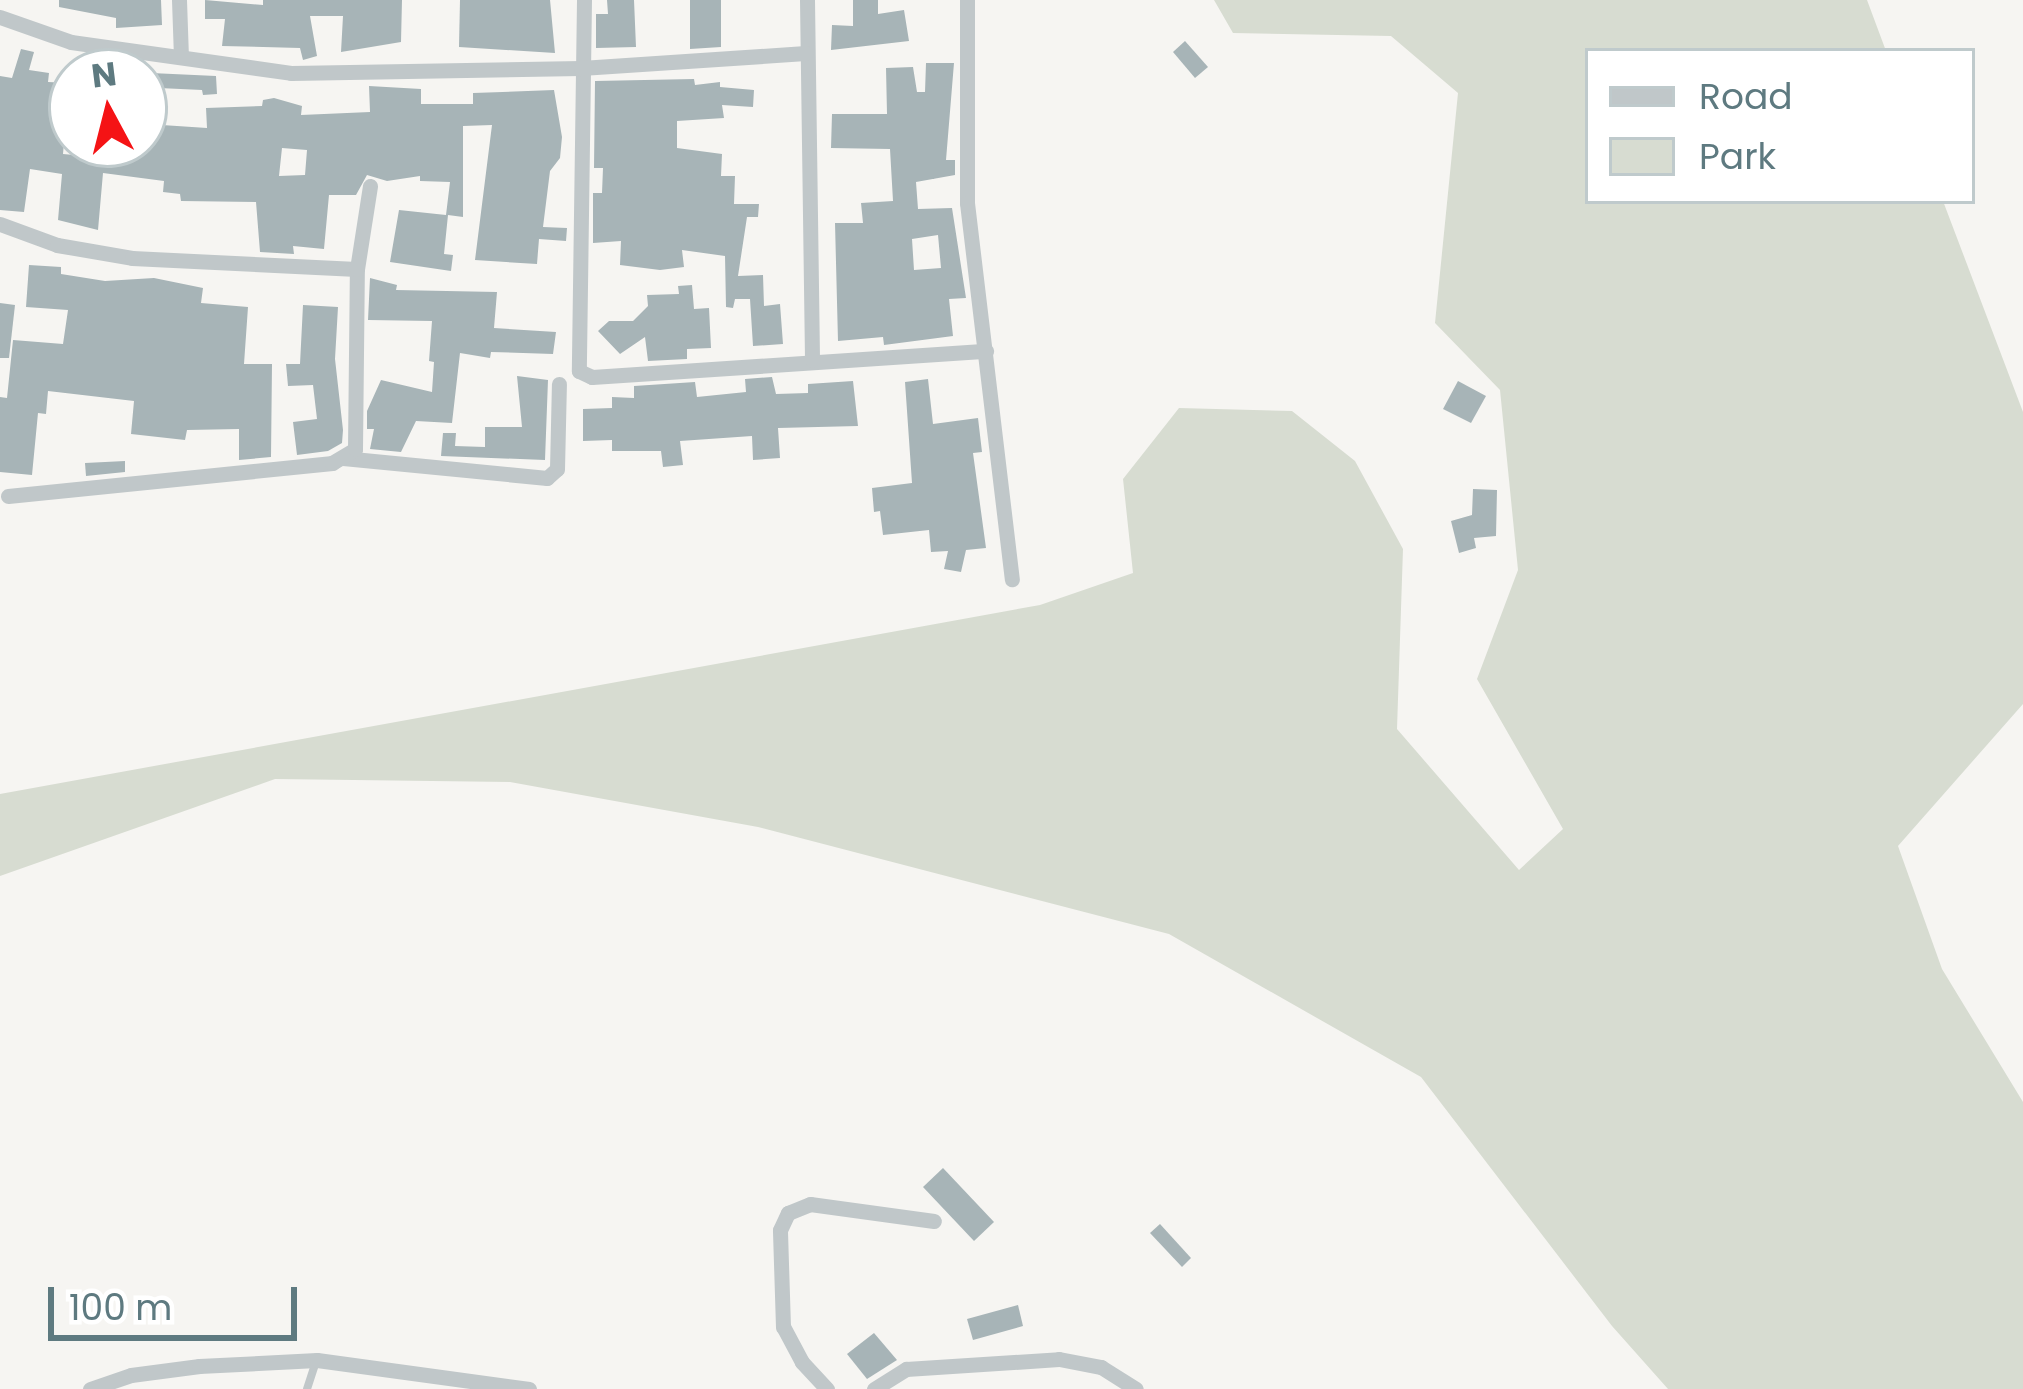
<!DOCTYPE html>
<style>
body{margin:0}
#map{position:relative;width:2023px;height:1389px;overflow:hidden;background:#f6f5f2;font-family:Poppins,sans-serif}
div>[style]{position:absolute}
[style*='--x']{left:calc(var(--x)*1px);top:calc(var(--y)*1px);width:calc(var(--w)*1px);rotate:calc(var(--a)*1deg)}
.green>*{inset:0;background:#d7dcd1}
.building>*{inset:0;background:#a7b4b7}
.service>*{height:8px;margin:-4px;padding:0 4px;transform-origin:4px;border-radius:4px;background:#c0c7c9}
.minor>*{height:15px;margin:-7.5px;padding:0 7.5px;transform-origin:7.5px;border-radius:7.5px;background:#c0c7c9}
span{translate:-50% -50%;white-space:nowrap;text-align:center;line-height:1.15;-webkit-text-stroke:12px #fff;paint-order:stroke}
.legend{position:absolute;left:1585px;top:48px;width:390px;height:156px;box-sizing:border-box;background:#fff;border:3px solid #bfcacc;margin:0;padding:15px 21px;list-style:none;font-size:36px;color:#5e7a80}
.legend li{display:flex;align-items:center;gap:24px;height:60px}
.legend b{width:60px;border:3px solid #bfcacc}
.north{position:absolute;left:48px;top:48px;width:120px;height:120px;box-sizing:border-box;background:#fff;border:3px solid #bfcacc;border-radius:50%;rotate:353deg;font-size:33px;font-weight:700;line-height:48px;text-align:center;color:#5e7a80}
.north::after{content:'';display:block;margin:auto;width:42px;height:54px;background:#f51315;clip-path:polygon(50% 0,100% 100%,50% 72%,0 100%)}
.scale{position:absolute;left:48px;top:1287px;width:249px;height:54px;box-sizing:border-box;border:6px solid #5e7a80;border-top:0;padding-left:15px;font-size:36px;line-height:42px;white-space:nowrap;color:#5e7a80;-webkit-text-stroke:9px #fff;paint-order:stroke}
</style>
<div id="map">
<div class="green">
<div style="clip-path:polygon(1214px 0,1867px 0,1886px 51px,1588px 51px,1588px 201px,1943px 201px,2023px 412px,2023px 704px,1898px 846px,1942px 969px,2023px 1102px,2023px 1389px,1668px 1389px,1612px 1326px,1421px 1077px,1169px 934px,758px 827px,510px 782px,275px 779px,0 876px,0 794px,1040px 605px,1133px 573px,1123px 479px,1179px 408px,1292px 411px,1355px 461px,1403px 549px,1397px 729px,1519px 870px,1563px 829px,1477px 679px,1518px 570px,1500px 390px,1435px 323px,1458px 93px,1391px 36px,1233px 33px)"></div>
</div>
<div class="building">
<div style="clip-path:polygon(59px 0,161px 0,162px 25px,116px 28px,116px 18px,59px 7px)"></div>
<div style="clip-path:polygon(205px 0,263px 5px,263px 0,402px 0,401px 42px,341px 52px,343px 16px,310px 16px,317px 56px,303px 60px,300px 48px,222px 46px,225px 19px,205px 19px)"></div>
<div style="clip-path:polygon(460px 0,550px 0,555px 53px,459px 47px)"></div>
<div style="clip-path:polygon(607px 0,634px 0,636px 47px,596px 48px,596px 14px,608px 14px)"></div>
<div style="clip-path:polygon(690px 0,721px 0,721px 47px,690px 49px)"></div>
<div style="clip-path:polygon(853px 0,878px 0,878px 14px,904px 10px,909px 41px,831px 50px,832px 25px,853px 26px)"></div>
<div style="clip-path:polygon(1185px 41px,1208px 67px,1195px 78px,1173px 52px)"></div>
<div style="clip-path:polygon(evenodd,21px 49px,34px 52px,29px 70px,49px 73px,48px 82px,69px 83px,63px 154px,107px 158px,108px 144px,144px 144px,144px 86px,151px 87px,151px 73px,216px 76px,217px 94px,203px 95px,202px 90px,159px 88px,162px 125px,207px 128px,206px 108px,262px 106px,263px 100px,274px 98px,302px 106px,301px 115px,370px 112px,369px 86px,421px 89px,421px 104px,473px 104px,473px 93px,554px 90px,562px 137px,560px 158px,550px 171px,543px 227px,567px 228px,566px 241px,539px 239px,537px 264px,475px 260px,492px 125px,463px 126px,463px 217px,448px 215px,444px 254px,453px 255px,451px 271px,390px 262px,399px 210px,446px 215px,450px 182px,420px 181px,420px 176px,387px 181px,367px 175px,356px 195px,329px 195px,324px 249px,293px 246px,294px 254px,260px 252px,256px 202px,181px 201px,180px 194px,163px 192px,164px 181px,103px 173px,98px 230px,58px 220px,62px 174px,30px 169px,24px 212px,0 210px,0 76px,12px 78px,21px 49px,282px 148px,307px 150px,305px 175px,279px 176px,282px 148px)"></div>
<div style="clip-path:polygon(evenodd,926px 63px,954px 63px,946px 160px,955px 160px,955px 175px,916px 182px,918px 209px,952px 208px,966px 298px,949px 299px,953px 336px,884px 345px,883px 337px,838px 341px,835px 223px,863px 223px,861px 203px,893px 201px,890px 149px,831px 148px,832px 114px,887px 114px,886px 68px,913px 67px,917px 92px,925px 92px,926px 63px,938px 235px,941px 268px,914px 270px,912px 239px,938px 235px)"></div>
<div style="clip-path:polygon(694px 79px,695px 85px,720px 82px,720px 87px,754px 90px,753px 107px,722px 105px,724px 118px,677px 121px,677px 148px,722px 154px,721px 176px,735px 176px,734px 204px,759px 204px,758px 217px,747px 217px,738px 276px,763px 275px,764px 306px,780px 304px,783px 344px,753px 346px,750px 299px,735px 299px,733px 308px,726px 307px,725px 256px,682px 250px,684px 267px,660px 270px,620px 265px,621px 241px,593px 243px,593px 193px,602px 193px,603px 168px,594px 168px,595px 81px)"></div>
<div style="clip-path:polygon(29px 265px,61px 267px,61px 274px,105px 281px,154px 278px,203px 288px,201px 303px,248px 307px,244px 364px,272px 364px,271px 457px,239px 460px,239px 429px,187px 430px,185px 440px,131px 434px,134px 401px,48px 391px,46px 414px,38px 413px,32px 475px,0 472px,0 397px,7px 398px,13px 340px,63px 344px,68px 310px,26px 307px)"></div>
<div style="clip-path:polygon(370px 278px,397px 285px,396px 290px,497px 292px,494px 328px,556px 332px,553px 354px,491px 352px,490px 358px,460px 353px,452px 423px,416px 421px,401px 452px,370px 449px,374px 429px,367px 429px,367px 411px,381px 380px,432px 392px,434px 362px,429px 361px,432px 321px,368px 320px)"></div>
<div style="clip-path:polygon(692px 285px,694px 309px,709px 308px,711px 348px,687px 349px,687px 359px,648px 361px,645px 337px,620px 354px,598px 331px,609px 321px,633px 321px,648px 306px,647px 295px,679px 294px,678px 286px)"></div>
<div style="clip-path:polygon(0 303px,15px 305px,9px 358px,0 358px)"></div>
<div style="clip-path:polygon(303px 305px,338px 307px,335px 359px,343px 430px,342px 443px,328px 451px,297px 455px,293px 422px,317px 419px,313px 385px,288px 386px,286px 364px,300px 364px)"></div>
<div style="clip-path:polygon(517px 376px,548px 380px,545px 460px,441px 456px,443px 433px,456px 433px,455px 446px,485px 447px,485px 427px,522px 427px)"></div>
<div style="clip-path:polygon(772px 377px,776px 394px,808px 393px,808px 384px,853px 381px,858px 426px,778px 428px,780px 458px,753px 460px,752px 436px,680px 441px,683px 465px,663px 467px,661px 451px,612px 451px,612px 440px,583px 441px,583px 409px,612px 408px,612px 397px,634px 398px,634px 386px,695px 382px,697px 397px,746px 392px,745px 379px)"></div>
<div style="clip-path:polygon(928px 379px,933px 424px,978px 418px,982px 452px,973px 453px,986px 548px,966px 550px,961px 572px,944px 569px,948px 551px,931px 552px,929px 530px,883px 535px,880px 511px,874px 512px,872px 488px,912px 483px,905px 382px)"></div>
<div style="clip-path:polygon(1458px 381px,1486px 396px,1471px 423px,1443px 409px)"></div>
<div style="clip-path:polygon(125px 461px,125px 472px,86px 476px,85px 463px)"></div>
<div style="clip-path:polygon(1473px 489px,1497px 490px,1496px 536px,1474px 538px,1476px 548px,1459px 553px,1451px 521px,1472px 515px)"></div>
<div style="clip-path:polygon(943px 1168px,994px 1222px,974px 1241px,923px 1187px)"></div>
<div style="clip-path:polygon(1160px 1224px,1191px 1258px,1182px 1267px,1150px 1233px)"></div>
<div style="clip-path:polygon(1018px 1305px,1023px 1326px,973px 1340px,967px 1319px)"></div>
<div style="clip-path:polygon(874px 1333px,897px 1360px,867px 1379px,847px 1354px)"></div>
</div>
<div class="service">
<div style="--x:307;--y:1389;--w:29;--a:-72"></div>
</div>
<div class="minor">
<div style="--x:179;--y:0;--w:57;--a:88"></div>
<div style="--x:584;--y:0;--w:371;--a:90.8"></div>
<div style="--x:579;--y:371;--w:14;--a:25"></div>
<div style="--x:592;--y:377;--w:395;--a:-3.8"></div>
<div style="--x:807;--y:0;--w:360;--a:89.2"></div>
<div style="--x:967;--y:0;--w:203;--a:90"></div>
<div style="--x:967;--y:203;--w:379;--a:83.2"></div>
<div style="--x:0;--y:17;--w:75;--a:19.4"></div>
<div style="--x:71;--y:42;--w:222;--a:8"></div>
<div style="--x:291;--y:73;--w:290;--a:-1"></div>
<div style="--x:581;--y:68;--w:225;--a:-3.8"></div>
<div style="--x:0;--y:224;--w:61;--a:20.2"></div>
<div style="--x:57;--y:245;--w:76;--a:9.8"></div>
<div style="--x:132;--y:258;--w:225;--a:2.8"></div>
<div style="--x:343;--y:458;--w:205;--a:5.6"></div>
<div style="--x:547;--y:478;--w:13;--a:-42"></div>
<div style="--x:557;--y:469;--w:85;--a:-88.7"></div>
<div style="--x:8;--y:496;--w:326;--a:-5.8"></div>
<div style="--x:332;--y:463;--w:27;--a:-31"></div>
<div style="--x:355;--y:449;--w:180;--a:-89.4"></div>
<div style="--x:357;--y:269;--w:84;--a:-81.1"></div>
<div style="--x:90;--y:1389;--w:43;--a:-18.9"></div>
<div style="--x:131;--y:1375;--w:69;--a:-7.5"></div>
<div style="--x:199;--y:1366;--w:118;--a:-2.9"></div>
<div style="--x:317;--y:1360;--w:214;--a:7.8"></div>
<div style="--x:827;--y:1389;--w:37;--a:-133"></div>
<div style="--x:802;--y:1362;--w:40;--a:-118"></div>
<div style="--x:783;--y:1327;--w:97;--a:-91.8"></div>
<div style="--x:780;--y:1230;--w:19;--a:-65"></div>
<div style="--x:788;--y:1213;--w:24;--a:-22"></div>
<div style="--x:810;--y:1204;--w:125;--a:7.8"></div>
<div style="--x:874;--y:1389;--w:38;--a:-32"></div>
<div style="--x:906;--y:1369;--w:153;--a:-3.7"></div>
<div style="--x:1059;--y:1359;--w:43;--a:10.8"></div>
<div style="--x:1101;--y:1367;--w:41;--a:32.2"></div>
</div>
<ul class="legend">
<li><b style="height:15px;background:#c0c7c9"></b>Road</li>
<li><b style="height:33px;background:#d7dcd1"></b>Park</li>
</ul>
<div class="north">N</div>
<div class="scale">100 m</div>
</div>
